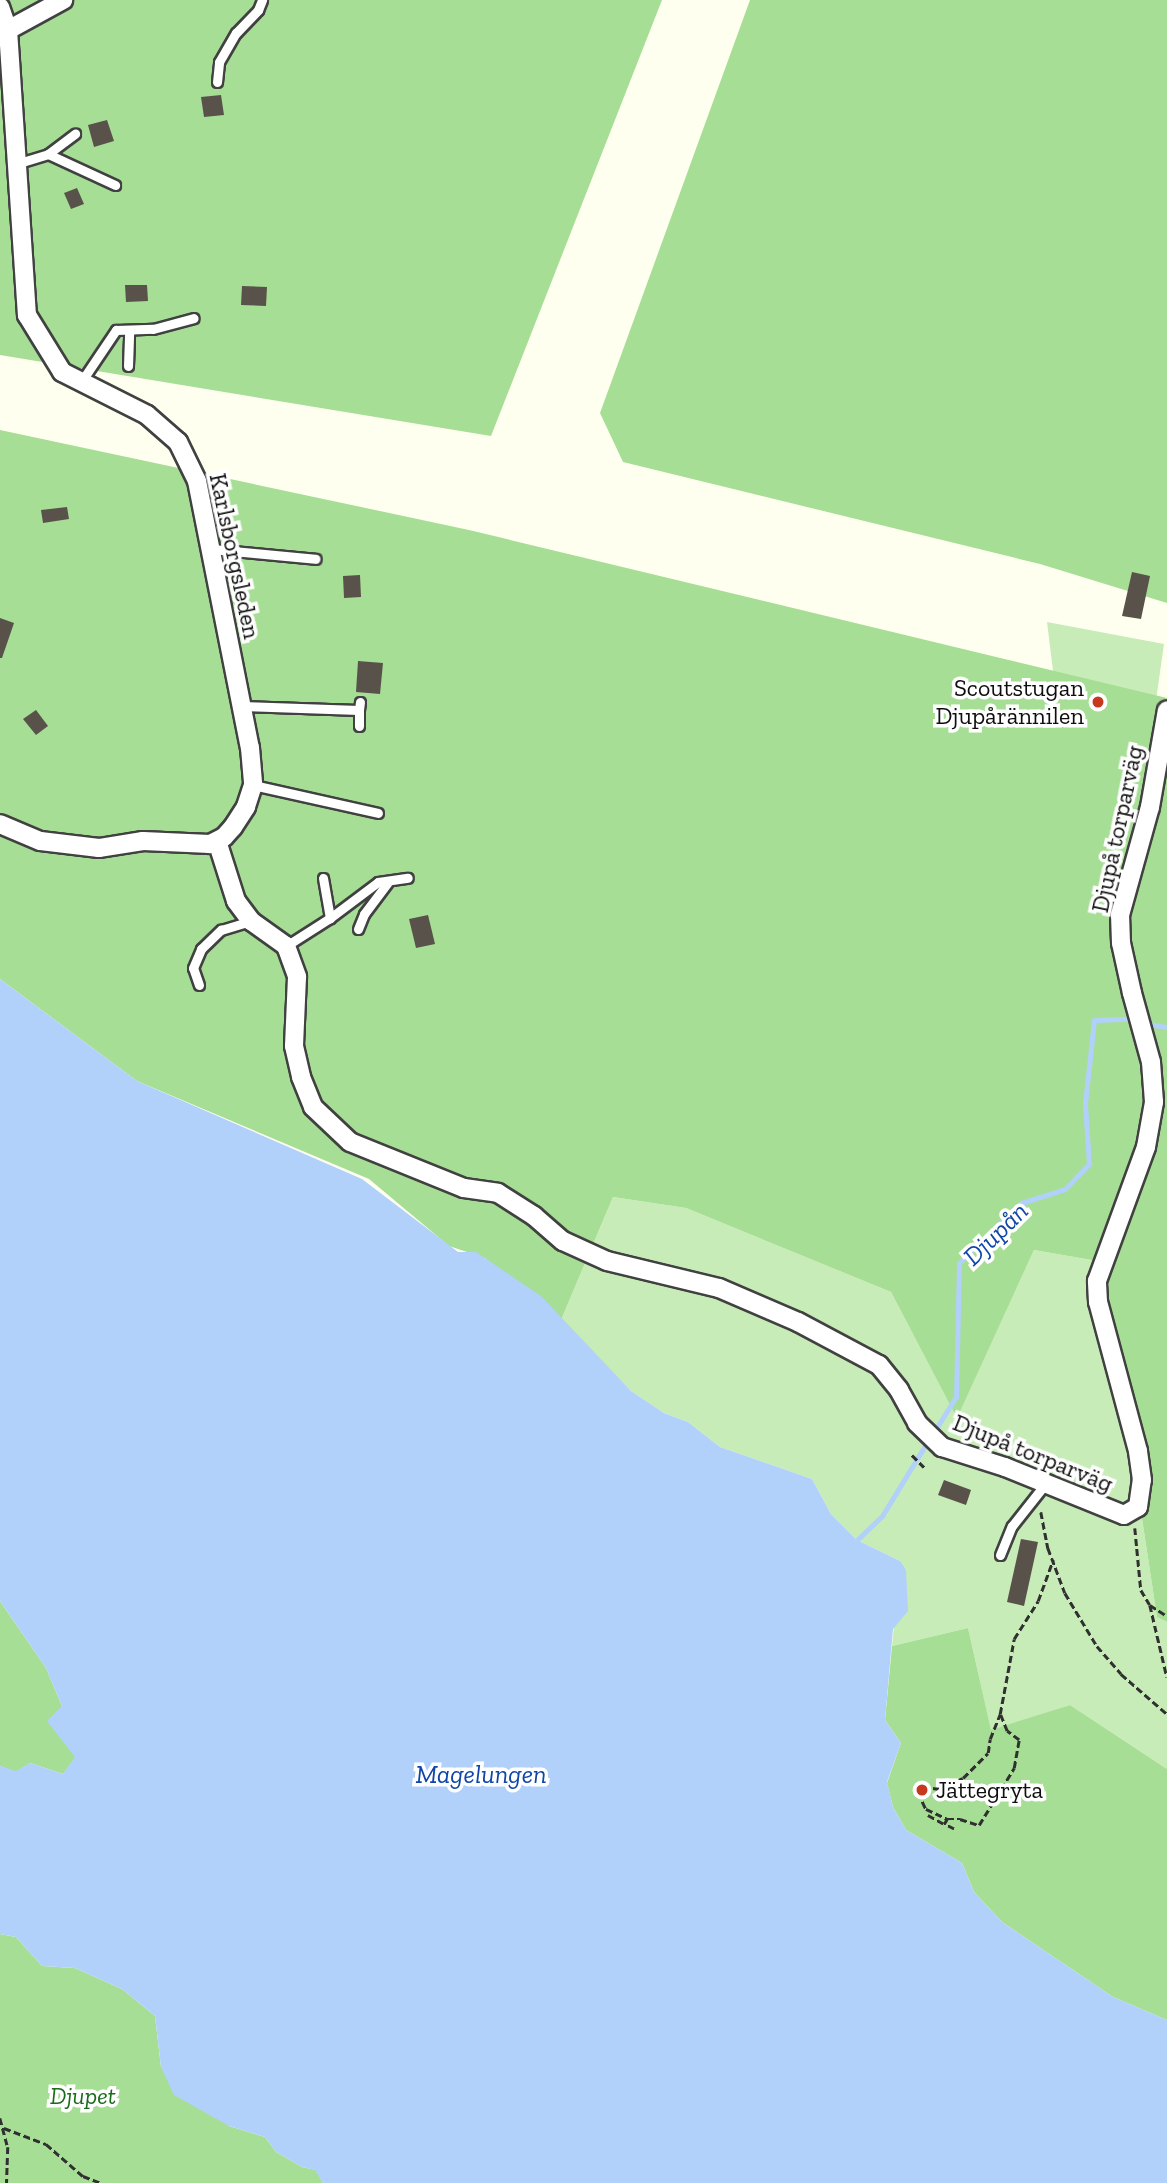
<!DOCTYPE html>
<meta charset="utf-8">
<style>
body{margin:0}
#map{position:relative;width:1167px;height:2183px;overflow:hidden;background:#fffff0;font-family:"Zilla Slab",serif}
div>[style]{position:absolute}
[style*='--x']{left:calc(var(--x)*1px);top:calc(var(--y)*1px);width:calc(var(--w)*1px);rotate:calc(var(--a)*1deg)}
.green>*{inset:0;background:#c7ecb7}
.forest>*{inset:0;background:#a7de95}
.water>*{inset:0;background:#b1d0fa}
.stream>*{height:5px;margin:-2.5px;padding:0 2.5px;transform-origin:2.5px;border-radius:2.5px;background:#b1d0fa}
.building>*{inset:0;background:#58524a}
.path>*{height:2.5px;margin-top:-1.25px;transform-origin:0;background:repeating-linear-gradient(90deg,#303030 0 7px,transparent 0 10.5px)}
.roads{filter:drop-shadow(2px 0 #414141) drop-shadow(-2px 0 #414141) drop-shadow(0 2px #414141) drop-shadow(0 -2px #414141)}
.lane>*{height:9px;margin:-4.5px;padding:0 4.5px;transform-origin:4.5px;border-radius:4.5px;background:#fff}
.street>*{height:18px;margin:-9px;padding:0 9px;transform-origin:9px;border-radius:9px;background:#fff}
.dots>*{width:19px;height:19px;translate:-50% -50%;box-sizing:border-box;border:4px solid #fff;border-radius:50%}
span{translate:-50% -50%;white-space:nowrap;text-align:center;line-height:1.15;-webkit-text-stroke:7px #fff;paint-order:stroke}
.street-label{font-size:24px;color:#0e0e0e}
.poi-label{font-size:24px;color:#0e0e0e}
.right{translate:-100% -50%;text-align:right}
.left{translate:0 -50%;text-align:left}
.park-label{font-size:24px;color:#1a6b1a;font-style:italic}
.water-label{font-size:26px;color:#1046a8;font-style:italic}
</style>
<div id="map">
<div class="green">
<div style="clip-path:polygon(1047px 622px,1164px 644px,1146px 771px,1063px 752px)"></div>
<div style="clip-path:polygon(613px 1197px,686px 1208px,891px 1292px,957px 1417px,1034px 1250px,1103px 1262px,1157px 1617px,1167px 1622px,1167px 1769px,1070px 1705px,991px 1731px,968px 1628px,892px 1646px,900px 1561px,857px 1540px,831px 1514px,812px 1479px,720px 1447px,688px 1422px,664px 1413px,631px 1391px,561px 1320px)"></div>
</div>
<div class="forest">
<div style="clip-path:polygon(0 0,662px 0,491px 436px,0 355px)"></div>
<div style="clip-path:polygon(750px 0,1167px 0,1167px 603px,1040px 564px,623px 462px,600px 413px)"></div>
<div style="clip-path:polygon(0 430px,469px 530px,1167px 698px,1167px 1622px,1157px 1617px,1103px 1262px,1034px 1250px,957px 1418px,891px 1292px,686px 1208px,613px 1197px,561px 1320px,485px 1258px,449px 1246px,369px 1179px,137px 1081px,0 979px)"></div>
<div style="clip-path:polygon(0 1601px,46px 1668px,62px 1706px,76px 1757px,63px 1774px,30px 1763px,16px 1772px,0 1766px)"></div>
<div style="clip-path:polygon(968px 1628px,991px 1730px,1070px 1705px,1167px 1769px,1167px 2020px,1113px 1997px,1002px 1922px,974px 1892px,962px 1863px,906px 1830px,893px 1807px,887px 1783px,901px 1743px,885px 1720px,892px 1646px)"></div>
<div style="clip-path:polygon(0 1934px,16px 1937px,42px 1966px,75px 1968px,122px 1989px,155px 2016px,161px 2067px,229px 2126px,265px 2137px,276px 2152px,302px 2167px,316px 2170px,323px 2183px,0 2183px)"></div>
</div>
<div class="water">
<div style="clip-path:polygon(0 979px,137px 1081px,362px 1179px,458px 1252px,476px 1252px,541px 1296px,631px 1391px,664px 1413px,688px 1422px,720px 1447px,812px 1479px,831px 1514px,857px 1540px,900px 1561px,906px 1570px,908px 1611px,893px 1629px,885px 1720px,901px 1743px,887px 1782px,893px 1807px,906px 1830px,962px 1863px,974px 1892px,1002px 1922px,1113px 1997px,1167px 2020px,1167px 2183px,323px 2183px,315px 2170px,302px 2167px,276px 2152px,265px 2137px,229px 2126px,174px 2095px,161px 2067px,155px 2016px,122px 1989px,75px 1968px,42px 1966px,16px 1937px,0 1934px,0 1766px,16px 1771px,30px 1763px,63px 1774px,75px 1757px,47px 1721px,62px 1706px,46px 1668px,0 1601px)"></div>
</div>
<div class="stream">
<div style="--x:1148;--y:1024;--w:19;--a:9"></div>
<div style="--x:937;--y:1427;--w:36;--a:-58"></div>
<div style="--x:956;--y:1397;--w:134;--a:-88.7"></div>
<div style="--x:959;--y:1263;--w:86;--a:-44.1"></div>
<div style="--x:1021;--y:1203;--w:46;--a:-17.7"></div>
<div style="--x:1065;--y:1189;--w:35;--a:-46"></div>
<div style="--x:1089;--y:1164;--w:60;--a:-93.8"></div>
<div style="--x:1085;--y:1104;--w:84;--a:-83.9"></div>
<div style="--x:1094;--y:1020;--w:34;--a:-2"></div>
<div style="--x:857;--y:1540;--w:35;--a:-44"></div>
<div style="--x:882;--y:1516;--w:84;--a:-58.6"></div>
</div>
<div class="building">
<div style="clip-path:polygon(221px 95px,224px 115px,204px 117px,201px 97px)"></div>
<div style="clip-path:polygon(107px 120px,114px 141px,94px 147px,88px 125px)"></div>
<div style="clip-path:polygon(77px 188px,84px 204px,71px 209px,64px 193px)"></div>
<div style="clip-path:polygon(125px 285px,147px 285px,148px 301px,126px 302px)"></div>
<div style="clip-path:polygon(242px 286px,267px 287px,266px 306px,241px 305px)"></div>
<div style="clip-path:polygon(67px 507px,69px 519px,43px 523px,41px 510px)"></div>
<div style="clip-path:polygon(1132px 572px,1150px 576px,1141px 619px,1122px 616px)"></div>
<div style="clip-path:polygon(360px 575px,361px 597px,344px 598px,343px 576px)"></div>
<div style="clip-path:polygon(0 618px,14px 623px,2px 658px,0 658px)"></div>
<div style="clip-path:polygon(358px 661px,383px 663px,380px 694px,356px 692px)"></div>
<div style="clip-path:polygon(36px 710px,48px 726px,36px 735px,23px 719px)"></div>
<div style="clip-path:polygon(428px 915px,435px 944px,416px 948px,409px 919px)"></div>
<div style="clip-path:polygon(944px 1480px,971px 1490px,966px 1505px,938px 1495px)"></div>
<div style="clip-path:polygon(1021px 1539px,1038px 1542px,1024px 1606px,1007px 1602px)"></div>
</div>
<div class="path">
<div style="--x:912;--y:1455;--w:20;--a:45"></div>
<div style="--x:1041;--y:1512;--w:37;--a:79"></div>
<div style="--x:1048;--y:1548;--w:48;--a:69.3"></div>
<div style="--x:1065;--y:1593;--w:62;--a:58.9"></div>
<div style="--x:1097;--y:1646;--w:37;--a:49"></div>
<div style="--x:1121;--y:1674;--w:61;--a:41"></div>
<div style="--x:1135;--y:1528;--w:62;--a:84.5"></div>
<div style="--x:1141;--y:1590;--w:17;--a:59"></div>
<div style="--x:1150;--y:1605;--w:74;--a:76.7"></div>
<div style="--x:1150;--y:1605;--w:20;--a:33"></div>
<div style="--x:933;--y:1788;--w:6;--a:9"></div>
<div style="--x:939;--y:1789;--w:26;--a:-25"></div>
<div style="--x:963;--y:1778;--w:35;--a:-45"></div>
<div style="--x:988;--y:1753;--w:14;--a:-82"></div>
<div style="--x:990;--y:1739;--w:27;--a:-68"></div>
<div style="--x:918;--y:1792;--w:19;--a:65"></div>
<div style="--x:926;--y:1809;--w:23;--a:25"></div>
<div style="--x:928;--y:1815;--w:18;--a:29"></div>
<div style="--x:954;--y:1829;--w:11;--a:-153"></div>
<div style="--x:944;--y:1824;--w:6;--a:-59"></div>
<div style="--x:947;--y:1819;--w:13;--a:0"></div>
<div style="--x:960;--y:1819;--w:20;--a:18"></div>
<div style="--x:979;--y:1825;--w:67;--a:-58.4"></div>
<div style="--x:1014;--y:1768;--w:28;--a:-80"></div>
<div style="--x:1019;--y:1740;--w:15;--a:-143"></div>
<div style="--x:1007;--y:1731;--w:18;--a:-112"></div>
<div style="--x:1000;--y:1714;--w:76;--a:-79.4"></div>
<div style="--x:1014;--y:1639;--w:45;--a:-57.7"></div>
<div style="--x:1038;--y:1601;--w:44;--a:-69.9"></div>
<div style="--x:0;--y:2118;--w:30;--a:75"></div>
<div style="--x:8;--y:2147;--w:36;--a:92"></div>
<div style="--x:4;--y:2128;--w:45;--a:20.9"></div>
<div style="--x:46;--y:2144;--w:49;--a:40.9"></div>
<div style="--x:83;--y:2176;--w:19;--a:21"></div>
</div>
<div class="roads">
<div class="lane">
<div style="--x:217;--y:82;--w:20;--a:-84"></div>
<div style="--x:219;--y:62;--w:34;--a:-60"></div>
<div style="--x:236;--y:33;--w:32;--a:-46"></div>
<div style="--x:258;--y:10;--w:11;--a:-68"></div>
<div style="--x:48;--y:154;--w:74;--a:24.8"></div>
<div style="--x:19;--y:163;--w:30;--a:-17"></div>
<div style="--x:48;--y:154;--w:34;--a:-37"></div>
<div style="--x:128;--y:366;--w:36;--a:-88"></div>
<div style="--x:81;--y:382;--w:63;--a:-56.1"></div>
<div style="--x:116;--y:330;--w:37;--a:-2"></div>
<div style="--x:153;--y:329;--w:42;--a:-15"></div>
<div style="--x:211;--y:549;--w:105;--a:5.4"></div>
<div style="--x:242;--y:706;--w:117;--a:2"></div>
<div style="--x:359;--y:710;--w:8;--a:-83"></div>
<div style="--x:359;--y:726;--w:16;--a:-90"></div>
<div style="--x:253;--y:785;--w:128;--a:12.6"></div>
<div style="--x:323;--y:878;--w:41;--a:80.1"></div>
<div style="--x:358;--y:929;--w:16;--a:-68"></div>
<div style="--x:364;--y:914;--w:39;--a:-53"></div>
<div style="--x:286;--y:946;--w:52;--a:-32.5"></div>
<div style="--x:330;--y:918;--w:60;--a:-36.9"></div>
<div style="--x:378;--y:882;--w:30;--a:-8"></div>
<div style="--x:199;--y:985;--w:18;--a:-109"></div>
<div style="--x:193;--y:968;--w:21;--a:-67"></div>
<div style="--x:201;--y:949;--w:28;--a:-44"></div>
<div style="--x:221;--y:930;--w:31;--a:-17"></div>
<div style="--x:1000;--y:1555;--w:31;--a:-68"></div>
<div style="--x:1012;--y:1526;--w:55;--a:-51.7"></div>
</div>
<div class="street">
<div style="--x:0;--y:7;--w:24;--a:71"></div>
<div style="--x:8;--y:30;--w:286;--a:86.2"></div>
<div style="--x:27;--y:315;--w:67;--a:58.4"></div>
<div style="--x:62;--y:372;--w:95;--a:26.8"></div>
<div style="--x:147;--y:415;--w:41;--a:41.1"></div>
<div style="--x:178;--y:442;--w:43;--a:64"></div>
<div style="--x:197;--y:481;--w:272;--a:78.8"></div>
<div style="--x:250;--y:748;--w:37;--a:85"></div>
<div style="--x:253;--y:785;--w:23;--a:108"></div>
<div style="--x:246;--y:807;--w:24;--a:123"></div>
<div style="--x:233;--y:827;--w:13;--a:132"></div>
<div style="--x:224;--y:837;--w:16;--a:153"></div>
<div style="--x:210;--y:844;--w:67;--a:-177.4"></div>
<div style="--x:143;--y:841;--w:45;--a:171"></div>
<div style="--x:99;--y:848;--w:59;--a:-173.2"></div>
<div style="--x:40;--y:841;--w:43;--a:-157"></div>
<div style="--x:8;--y:30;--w:63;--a:-28.6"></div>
<div style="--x:217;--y:841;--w:63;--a:72.4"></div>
<div style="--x:236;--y:901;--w:25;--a:53"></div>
<div style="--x:251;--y:921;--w:43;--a:35.5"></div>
<div style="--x:286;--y:946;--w:33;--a:70"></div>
<div style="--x:297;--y:977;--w:69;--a:92.5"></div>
<div style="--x:294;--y:1046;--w:32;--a:77"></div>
<div style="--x:301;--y:1077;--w:32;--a:68"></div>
<div style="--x:313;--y:1107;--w:51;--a:43.4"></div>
<div style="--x:350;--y:1142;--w:123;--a:22"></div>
<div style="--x:464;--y:1188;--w:34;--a:8"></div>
<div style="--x:498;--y:1193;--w:43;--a:32.6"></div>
<div style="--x:534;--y:1216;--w:38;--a:41"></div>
<div style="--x:563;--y:1241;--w:48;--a:24.4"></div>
<div style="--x:607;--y:1261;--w:115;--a:13.6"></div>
<div style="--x:719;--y:1288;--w:86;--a:23.3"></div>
<div style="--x:798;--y:1322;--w:92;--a:28"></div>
<div style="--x:879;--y:1365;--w:32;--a:51"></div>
<div style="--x:899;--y:1390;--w:38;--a:61"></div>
<div style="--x:917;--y:1423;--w:35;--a:44"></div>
<div style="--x:942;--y:1447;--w:66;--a:17.6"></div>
<div style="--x:1005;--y:1467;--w:128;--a:22"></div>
<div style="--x:1124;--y:1515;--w:16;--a:-30"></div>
<div style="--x:1138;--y:1507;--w:27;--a:-82"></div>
<div style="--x:1142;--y:1480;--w:29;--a:-98"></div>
<div style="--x:1138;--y:1451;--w:154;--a:-105"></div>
<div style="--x:1098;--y:1302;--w:21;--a:-93"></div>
<div style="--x:1097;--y:1281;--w:143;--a:-69.9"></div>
<div style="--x:1146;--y:1147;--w:46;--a:-79.9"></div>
<div style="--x:1154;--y:1102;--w:40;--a:-94.3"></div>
<div style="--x:1151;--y:1062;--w:72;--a:-105.4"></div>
<div style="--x:1132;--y:993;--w:51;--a:-102.4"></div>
<div style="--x:1121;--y:943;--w:28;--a:-92"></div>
<div style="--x:1120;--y:915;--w:112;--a:-74.5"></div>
<div style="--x:1150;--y:807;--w:98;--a:-80.1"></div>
</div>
</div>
<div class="dots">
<div style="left:1098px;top:702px;background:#c7391e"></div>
<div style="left:922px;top:1790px;background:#c7391e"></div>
</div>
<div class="street-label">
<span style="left:235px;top:556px;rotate:78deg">Karlsborgsleden</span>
<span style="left:1117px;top:829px;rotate:-78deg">Djupå torparväg</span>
<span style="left:1033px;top:1453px;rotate:22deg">Djupå torparväg</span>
</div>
<div class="poi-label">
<span class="right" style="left:1084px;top:702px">Scoutstugan<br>Djupårännilen</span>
<span class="left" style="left:936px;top:1790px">Jättegryta</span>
</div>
<div class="park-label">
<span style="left:83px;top:2096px">Djupet</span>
</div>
<div class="water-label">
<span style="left:996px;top:1234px;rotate:-44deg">Djupån</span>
<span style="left:481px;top:1775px">Magelungen</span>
</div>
</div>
